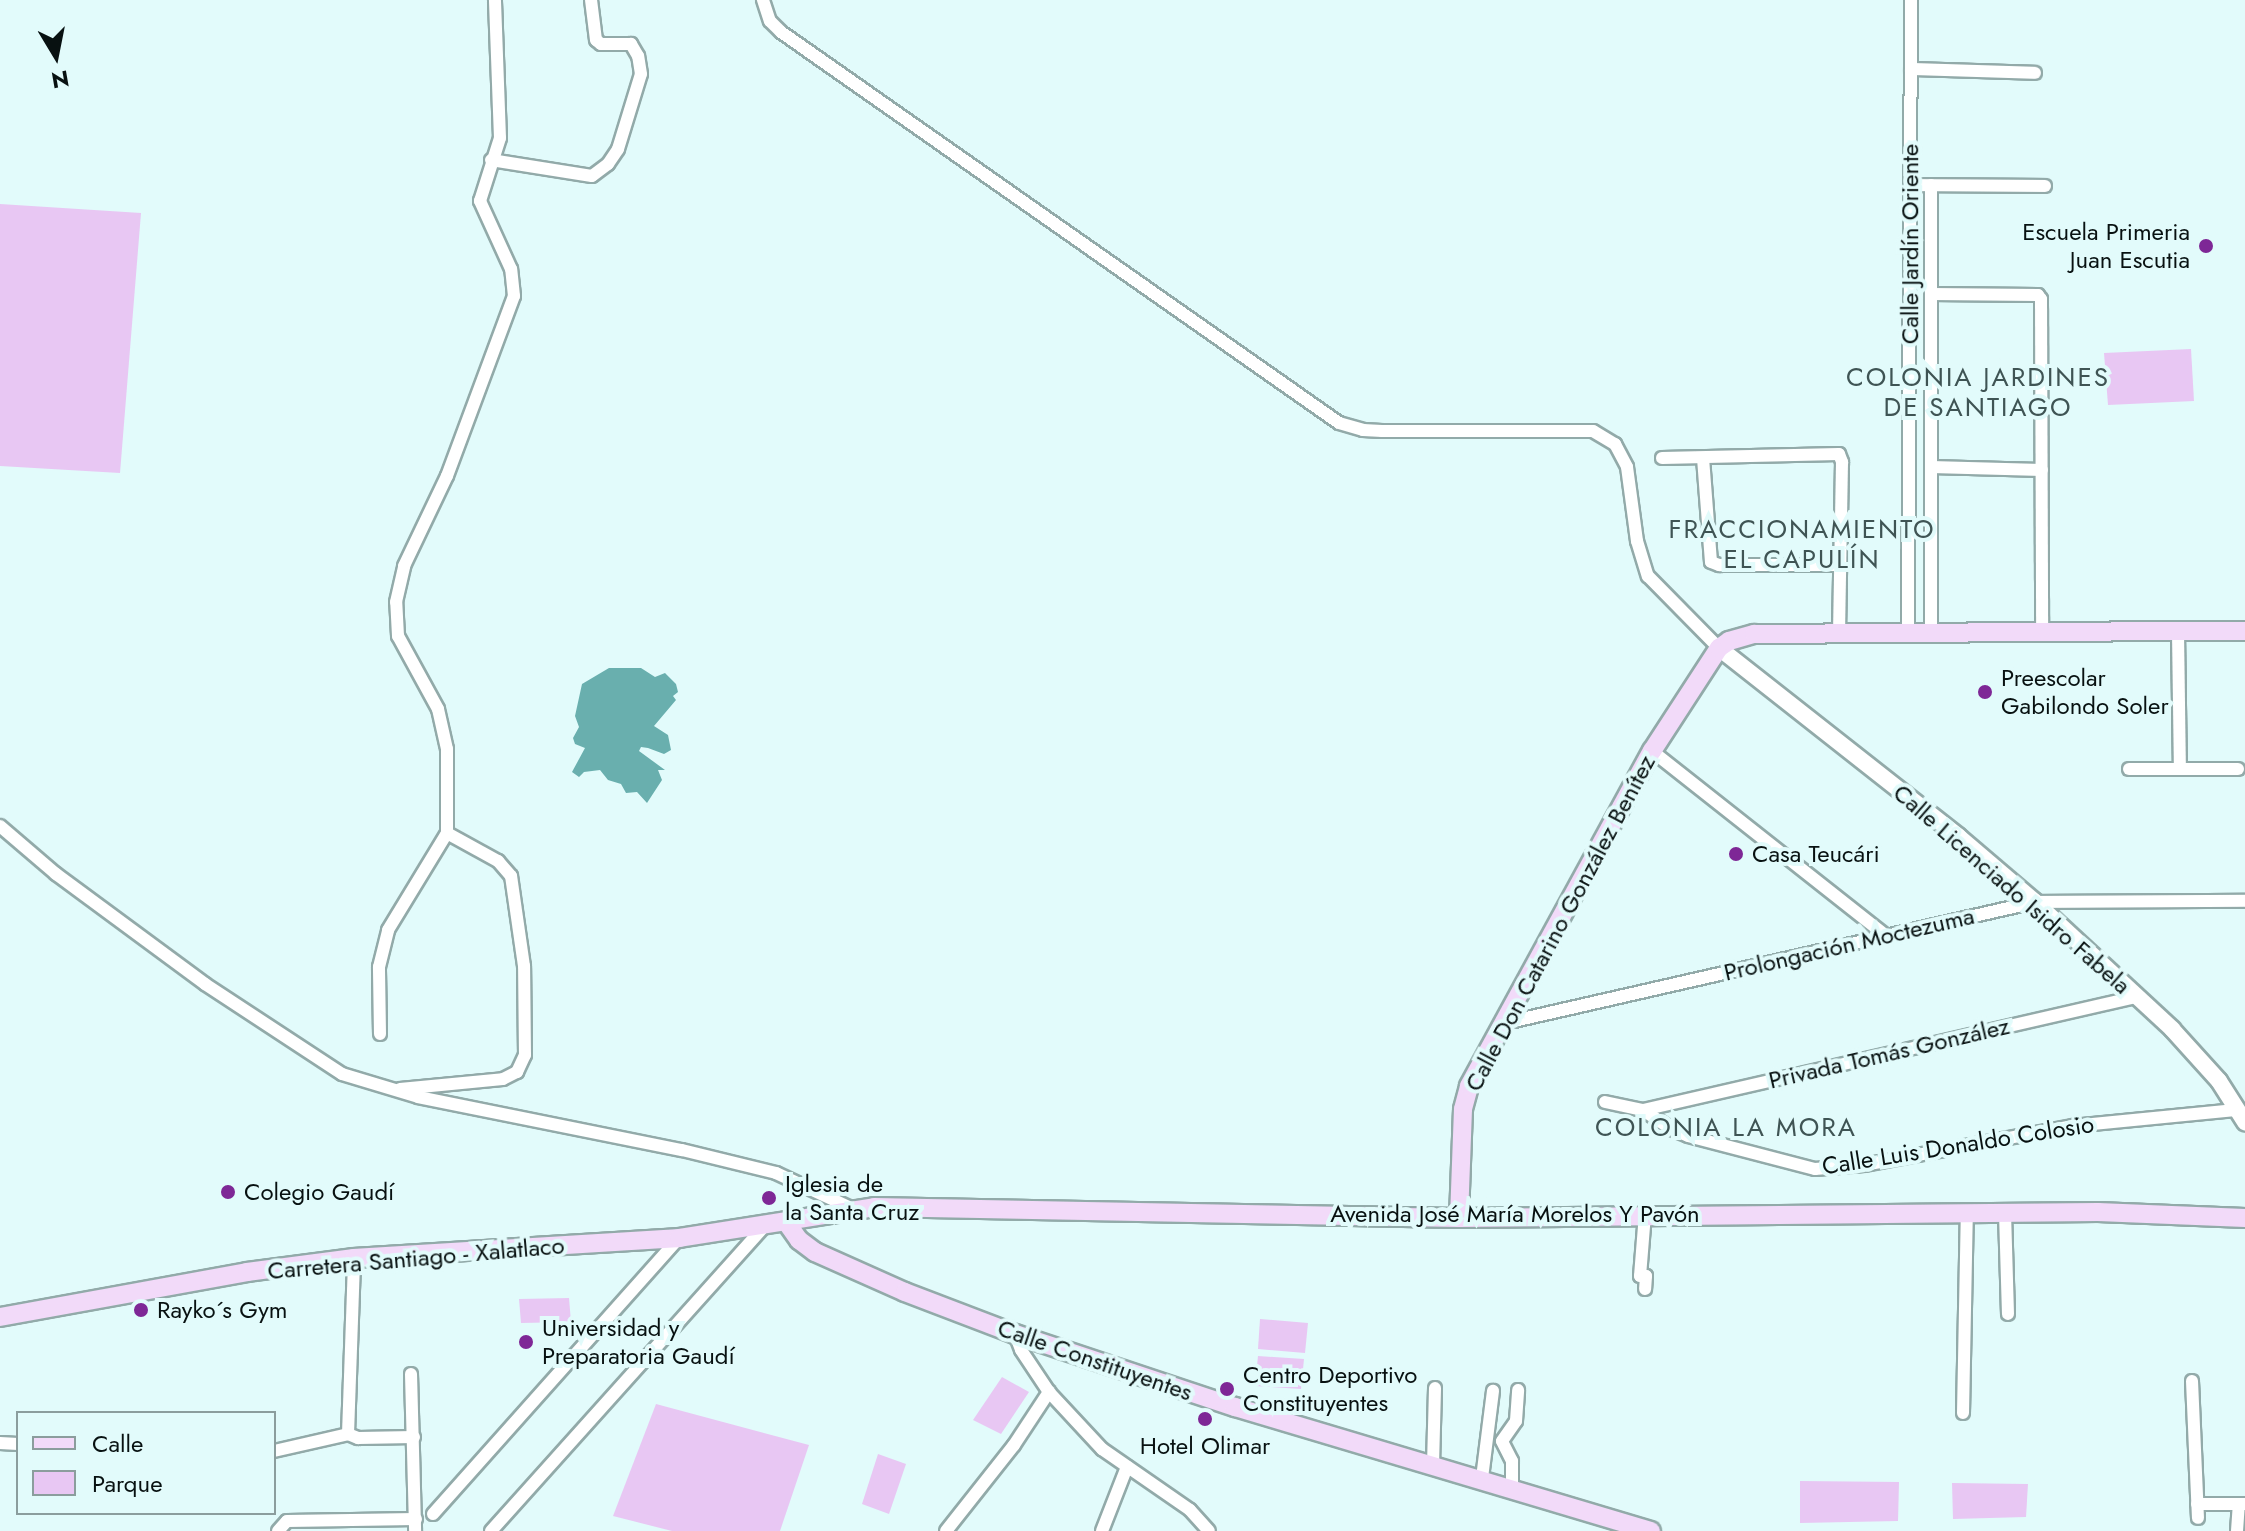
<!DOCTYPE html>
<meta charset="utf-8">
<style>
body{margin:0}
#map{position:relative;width:2245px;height:1531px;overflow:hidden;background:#e2fbfb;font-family:Jost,sans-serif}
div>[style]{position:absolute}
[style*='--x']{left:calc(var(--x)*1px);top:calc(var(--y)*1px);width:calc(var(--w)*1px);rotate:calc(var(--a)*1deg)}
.green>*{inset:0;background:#e8c7f3}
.water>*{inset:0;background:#69afae}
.roads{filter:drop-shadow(2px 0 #92aaa9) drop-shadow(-2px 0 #92aaa9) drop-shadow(0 2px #92aaa9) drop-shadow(0 -2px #92aaa9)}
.minor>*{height:12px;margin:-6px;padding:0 6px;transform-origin:6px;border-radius:6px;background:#fff}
.tertiary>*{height:16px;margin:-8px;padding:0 8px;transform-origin:8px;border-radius:8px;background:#fff}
.secondary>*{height:18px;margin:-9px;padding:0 9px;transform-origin:9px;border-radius:9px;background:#f2daf9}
.dots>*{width:22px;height:22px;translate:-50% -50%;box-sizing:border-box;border:4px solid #e2fbfb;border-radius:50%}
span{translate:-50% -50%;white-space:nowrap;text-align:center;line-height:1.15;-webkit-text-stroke:8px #e2fbfb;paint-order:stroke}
.poi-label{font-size:24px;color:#081111}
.right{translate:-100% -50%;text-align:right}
.left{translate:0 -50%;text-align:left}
.street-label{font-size:24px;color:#081111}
.neighbourhood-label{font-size:26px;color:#3f5454;letter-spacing:2px}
.legend{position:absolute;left:16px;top:1411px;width:260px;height:104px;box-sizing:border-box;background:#e2fbfb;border:2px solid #8b9d9d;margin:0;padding:10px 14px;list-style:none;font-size:24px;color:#081111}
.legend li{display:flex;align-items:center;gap:16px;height:40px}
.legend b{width:40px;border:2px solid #8b9d9d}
.north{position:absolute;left:16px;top:16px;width:80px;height:80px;-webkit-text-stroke:6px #e2fbfb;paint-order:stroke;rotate:170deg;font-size:22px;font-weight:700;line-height:32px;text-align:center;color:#081111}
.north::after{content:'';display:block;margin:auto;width:28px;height:36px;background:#081111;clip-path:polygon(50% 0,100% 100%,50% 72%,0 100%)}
</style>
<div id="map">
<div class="green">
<div style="clip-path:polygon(0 204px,141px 213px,120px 473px,0 466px)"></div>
<div style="clip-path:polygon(2191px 349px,2194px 401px,2108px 405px,2104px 353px)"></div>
<div style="clip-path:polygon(569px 1298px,571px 1322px,521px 1323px,519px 1299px)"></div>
<div style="clip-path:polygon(1260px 1319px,1308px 1323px,1305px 1353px,1258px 1349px)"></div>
<div style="clip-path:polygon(1258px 1356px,1304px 1359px,1301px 1389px,1255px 1386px)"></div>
<div style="clip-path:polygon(1002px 1377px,1029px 1392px,1001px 1434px,973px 1420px)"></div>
<div style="clip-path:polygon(656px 1404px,809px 1445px,780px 1531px,672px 1531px,613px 1516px)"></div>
<div style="clip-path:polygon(878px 1454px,906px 1464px,889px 1514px,862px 1504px)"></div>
<div style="clip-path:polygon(1800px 1481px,1899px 1482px,1898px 1521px,1800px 1523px)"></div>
<div style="clip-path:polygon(1952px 1483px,2028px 1484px,2026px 1517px,1953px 1519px)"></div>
</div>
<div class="water">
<div style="clip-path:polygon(609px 668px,641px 668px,655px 677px,665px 673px,676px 684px,678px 692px,673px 696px,676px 700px,654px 726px,668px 735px,671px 750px,664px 754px,648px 748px,641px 747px,639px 751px,665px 770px,658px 770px,662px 780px,647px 803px,637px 792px,626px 793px,621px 784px,608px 780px,600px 770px,584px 772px,579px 777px,572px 772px,585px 748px,575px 744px,573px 738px,579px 727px,575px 716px,582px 684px)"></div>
</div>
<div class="roads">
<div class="minor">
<div style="--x:763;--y:0;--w:22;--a:72"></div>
<div style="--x:770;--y:21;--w:16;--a:45"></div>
<div style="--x:781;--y:32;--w:681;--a:35.02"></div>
<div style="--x:1339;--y:423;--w:25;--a:16"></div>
<div style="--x:1363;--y:430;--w:19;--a:3"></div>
<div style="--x:1382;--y:431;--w:211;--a:0"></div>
<div style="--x:1593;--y:431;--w:26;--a:31"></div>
<div style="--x:1615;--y:444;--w:26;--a:62"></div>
<div style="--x:1627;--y:467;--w:75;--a:82.3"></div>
<div style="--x:1637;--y:541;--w:37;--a:73"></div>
<div style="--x:1648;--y:576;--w:101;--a:45.4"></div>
<div style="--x:1911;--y:69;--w:124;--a:1.8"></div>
<div style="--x:491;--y:160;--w:102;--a:9"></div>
<div style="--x:592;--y:176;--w:20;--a:-37"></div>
<div style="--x:608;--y:164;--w:18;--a:-56"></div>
<div style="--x:618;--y:149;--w:78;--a:-73"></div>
<div style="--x:641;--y:74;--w:18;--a:-99"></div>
<div style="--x:638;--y:56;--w:14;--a:-120"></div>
<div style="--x:631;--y:44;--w:30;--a:180"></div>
<div style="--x:601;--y:44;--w:6;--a:-141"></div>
<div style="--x:596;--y:40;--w:40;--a:-97.1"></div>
<div style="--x:1910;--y:185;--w:135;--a:0.4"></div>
<div style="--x:1931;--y:185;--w:446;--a:90"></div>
<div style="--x:1931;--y:294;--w:107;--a:0.5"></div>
<div style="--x:2038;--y:295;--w:5;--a:53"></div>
<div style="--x:2041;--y:299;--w:331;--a:89.8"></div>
<div style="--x:1662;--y:458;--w:177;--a:-1.3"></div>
<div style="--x:1839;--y:454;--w:9;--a:69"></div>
<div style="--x:1842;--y:462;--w:170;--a:91"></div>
<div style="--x:1703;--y:458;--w:104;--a:85.6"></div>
<div style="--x:1711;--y:562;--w:9;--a:21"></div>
<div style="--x:1719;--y:565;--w:120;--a:0"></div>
<div style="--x:1931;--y:467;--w:111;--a:1.5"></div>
<div style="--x:1908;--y:631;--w:631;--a:-89.73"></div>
<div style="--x:2178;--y:632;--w:136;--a:89.2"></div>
<div style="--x:1652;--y:751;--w:297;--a:38.3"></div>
<div style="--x:2129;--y:769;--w:109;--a:0"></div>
<div style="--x:0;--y:826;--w:74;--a:40.6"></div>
<div style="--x:56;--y:874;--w:185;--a:36.4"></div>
<div style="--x:205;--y:984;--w:164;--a:33.3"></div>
<div style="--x:342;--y:1074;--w:79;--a:16.8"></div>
<div style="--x:418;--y:1097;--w:269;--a:11.4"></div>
<div style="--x:682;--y:1150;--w:97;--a:13.7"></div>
<div style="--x:776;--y:1173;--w:83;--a:25"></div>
<div style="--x:1505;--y:1023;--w:544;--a:-12.86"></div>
<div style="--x:2035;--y:902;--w:210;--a:-0.3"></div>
<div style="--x:380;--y:1034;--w:67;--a:-90.9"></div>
<div style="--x:379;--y:967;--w:38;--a:-76"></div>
<div style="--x:388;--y:930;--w:114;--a:-58.7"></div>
<div style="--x:447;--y:833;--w:84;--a:-90"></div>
<div style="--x:447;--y:749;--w:41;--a:-102.7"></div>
<div style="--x:438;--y:709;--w:83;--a:-118.7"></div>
<div style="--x:398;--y:636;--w:34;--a:-93"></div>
<div style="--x:396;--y:602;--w:37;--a:-77"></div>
<div style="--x:404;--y:566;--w:100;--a:-64.5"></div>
<div style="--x:447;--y:476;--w:192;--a:-69.6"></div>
<div style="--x:514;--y:296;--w:27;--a:-96"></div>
<div style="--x:511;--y:269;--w:75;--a:-114.5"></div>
<div style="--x:480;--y:201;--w:66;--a:-72.4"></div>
<div style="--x:500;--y:138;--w:138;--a:-92.1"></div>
<div style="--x:400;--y:1089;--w:103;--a:-5.5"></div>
<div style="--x:503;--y:1079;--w:16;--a:-27"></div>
<div style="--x:517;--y:1072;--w:19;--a:-65"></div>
<div style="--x:525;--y:1055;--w:89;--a:-90.6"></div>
<div style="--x:524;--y:966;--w:91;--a:-98.2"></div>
<div style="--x:511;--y:876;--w:20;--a:-131"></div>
<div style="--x:498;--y:861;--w:58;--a:-151.2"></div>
<div style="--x:1605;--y:1102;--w:39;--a:12"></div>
<div style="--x:1643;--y:1110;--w:506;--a:-12.91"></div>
<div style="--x:1643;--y:1110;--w:34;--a:34"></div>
<div style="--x:1671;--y:1129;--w:18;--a:22"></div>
<div style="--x:1688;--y:1136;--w:131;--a:14.6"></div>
<div style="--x:1815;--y:1169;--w:49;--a:-4.7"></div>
<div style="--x:1864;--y:1165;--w:213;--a:-10.6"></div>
<div style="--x:2073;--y:1126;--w:165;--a:-5.6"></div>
<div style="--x:2005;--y:1213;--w:101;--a:88.3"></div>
<div style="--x:1645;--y:1214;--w:62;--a:94.6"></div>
<div style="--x:1640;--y:1276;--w:6;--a:0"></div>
<div style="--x:1646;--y:1276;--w:13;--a:94"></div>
<div style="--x:1015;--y:1334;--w:17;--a:69"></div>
<div style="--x:1021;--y:1350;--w:50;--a:56.3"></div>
<div style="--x:1049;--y:1392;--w:78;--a:47.1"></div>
<div style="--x:1102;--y:1449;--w:107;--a:34.7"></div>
<div style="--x:1190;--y:1510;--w:28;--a:48"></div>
<div style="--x:411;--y:1374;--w:157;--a:88.5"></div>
<div style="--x:2192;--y:1381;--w:137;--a:87.5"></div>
<div style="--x:1963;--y:1413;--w:200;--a:-88.9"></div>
<div style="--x:348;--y:1434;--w:176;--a:-88"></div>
<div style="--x:0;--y:1443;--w:18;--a:3"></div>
<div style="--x:274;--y:1451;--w:76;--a:-12.9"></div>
<div style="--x:348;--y:1434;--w:11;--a:22"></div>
<div style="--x:358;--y:1438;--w:56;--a:-1"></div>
<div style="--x:1433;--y:1465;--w:77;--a:-88.5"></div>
<div style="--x:1482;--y:1478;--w:88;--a:-82.8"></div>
<div style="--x:1512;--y:1488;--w:27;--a:-90"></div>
<div style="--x:1512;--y:1461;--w:22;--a:-117"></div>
<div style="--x:1502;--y:1441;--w:24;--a:-55"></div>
<div style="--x:1516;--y:1421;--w:31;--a:-86"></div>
<div style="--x:2197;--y:1504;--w:48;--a:0"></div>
<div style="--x:433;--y:1514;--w:370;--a:-48.3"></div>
<div style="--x:278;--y:1531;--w:13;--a:-48"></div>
<div style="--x:287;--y:1521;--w:129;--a:-0.9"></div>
<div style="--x:491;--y:1531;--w:410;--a:-48.1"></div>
<div style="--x:946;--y:1531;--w:110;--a:-51.7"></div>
<div style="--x:1014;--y:1445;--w:64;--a:-56.6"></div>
<div style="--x:1102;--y:1531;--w:69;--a:-68.7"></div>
<div style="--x:2237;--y:1531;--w:27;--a:-86"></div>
</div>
<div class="tertiary">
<div style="--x:1719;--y:648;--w:305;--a:38.2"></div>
<div style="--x:1959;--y:837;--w:100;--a:40.5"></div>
<div style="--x:2035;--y:902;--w:187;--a:42.8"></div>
<div style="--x:2172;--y:1029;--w:70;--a:47.9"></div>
<div style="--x:2219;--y:1081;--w:49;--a:57.6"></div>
</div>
<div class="secondary">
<div style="--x:1459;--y:1218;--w:109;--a:-87.9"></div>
<div style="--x:1463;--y:1109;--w:24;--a:-75"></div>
<div style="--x:1469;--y:1086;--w:382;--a:-61.4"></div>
<div style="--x:1652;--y:751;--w:123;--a:-57"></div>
<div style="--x:1719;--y:648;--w:12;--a:-35"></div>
<div style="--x:1729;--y:641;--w:26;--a:-16"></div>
<div style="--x:1754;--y:634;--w:491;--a:-0.4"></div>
<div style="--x:787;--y:1223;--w:21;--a:55"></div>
<div style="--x:799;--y:1240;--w:20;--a:37"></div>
<div style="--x:815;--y:1252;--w:98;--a:24"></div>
<div style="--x:905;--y:1292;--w:118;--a:20.9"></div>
<div style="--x:1015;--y:1334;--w:232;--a:18.4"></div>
<div style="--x:1235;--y:1407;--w:434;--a:16.6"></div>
<div style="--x:0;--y:1317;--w:251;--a:-10.3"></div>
<div style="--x:247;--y:1272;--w:108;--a:-7.5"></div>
<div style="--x:354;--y:1258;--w:326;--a:-3.5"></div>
<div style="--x:679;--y:1238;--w:197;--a:-9"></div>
<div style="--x:874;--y:1207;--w:585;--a:1.08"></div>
<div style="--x:1459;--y:1218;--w:639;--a:-0.54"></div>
<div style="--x:2098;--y:1212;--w:147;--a:2.3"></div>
</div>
</div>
<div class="dots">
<div style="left:2206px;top:246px;background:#7e2796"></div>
<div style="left:1985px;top:692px;background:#7e2796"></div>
<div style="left:1736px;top:854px;background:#7e2796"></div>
<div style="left:228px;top:1192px;background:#7e2796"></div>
<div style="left:769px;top:1198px;background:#7e2796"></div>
<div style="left:141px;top:1310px;background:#7e2796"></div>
<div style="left:526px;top:1342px;background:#7e2796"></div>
<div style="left:1227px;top:1389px;background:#7e2796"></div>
<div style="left:1205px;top:1419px;background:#7e2796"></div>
</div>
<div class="poi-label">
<span class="right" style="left:2190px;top:246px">Escuela Primeria<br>Juan Escutia</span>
<span class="left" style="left:2001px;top:692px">Preescolar<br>Gabilondo Soler</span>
<span class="left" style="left:1752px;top:854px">Casa Teucári</span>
<span class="left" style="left:785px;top:1198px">Iglesia de<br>la Santa Cruz</span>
<span class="left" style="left:244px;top:1192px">Colegio Gaudí</span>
<span class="left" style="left:157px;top:1310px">Rayko´s Gym</span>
<span class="left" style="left:542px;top:1342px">Universidad y<br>Preparatoria Gaudí</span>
<span class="left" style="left:1243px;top:1389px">Centro Deportivo<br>Constituyentes</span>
<span style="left:1205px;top:1446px">Hotel Olimar</span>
</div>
<div class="street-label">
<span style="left:1910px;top:244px;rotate:-90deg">Calle Jardín Oriente</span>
<span style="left:2012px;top:889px;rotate:41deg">Calle Licenciado Isidro Fabela</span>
<span style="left:1560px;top:923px;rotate:-62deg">Calle Don Catarino González Benítez</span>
<span style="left:1849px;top:944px;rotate:-13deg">Prolongación Moctezuma</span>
<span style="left:1889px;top:1053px;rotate:-13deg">Privada Tomás González</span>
<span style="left:1958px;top:1145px;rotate:-9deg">Calle Luis Donaldo Colosio</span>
<span style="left:1515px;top:1214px">Avenida José María Morelos Y Pavón</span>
<span style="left:416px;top:1258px;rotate:-5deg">Carretera Santiago - Xalatlaco</span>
<span style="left:1095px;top:1360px;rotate:19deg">Calle Constituyentes</span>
</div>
<div class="neighbourhood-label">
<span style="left:1978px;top:393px">COLONIA JARDINES<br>DE SANTIAGO</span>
<span style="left:1802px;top:545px">FRACCIONAMIENTO<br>EL CAPULÍN</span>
<span style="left:1726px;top:1128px">COLONIA LA MORA</span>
</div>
<ul class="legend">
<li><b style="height:10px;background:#f2daf9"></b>Calle</li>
<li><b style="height:22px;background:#e8c7f3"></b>Parque</li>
</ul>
<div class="north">N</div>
</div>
